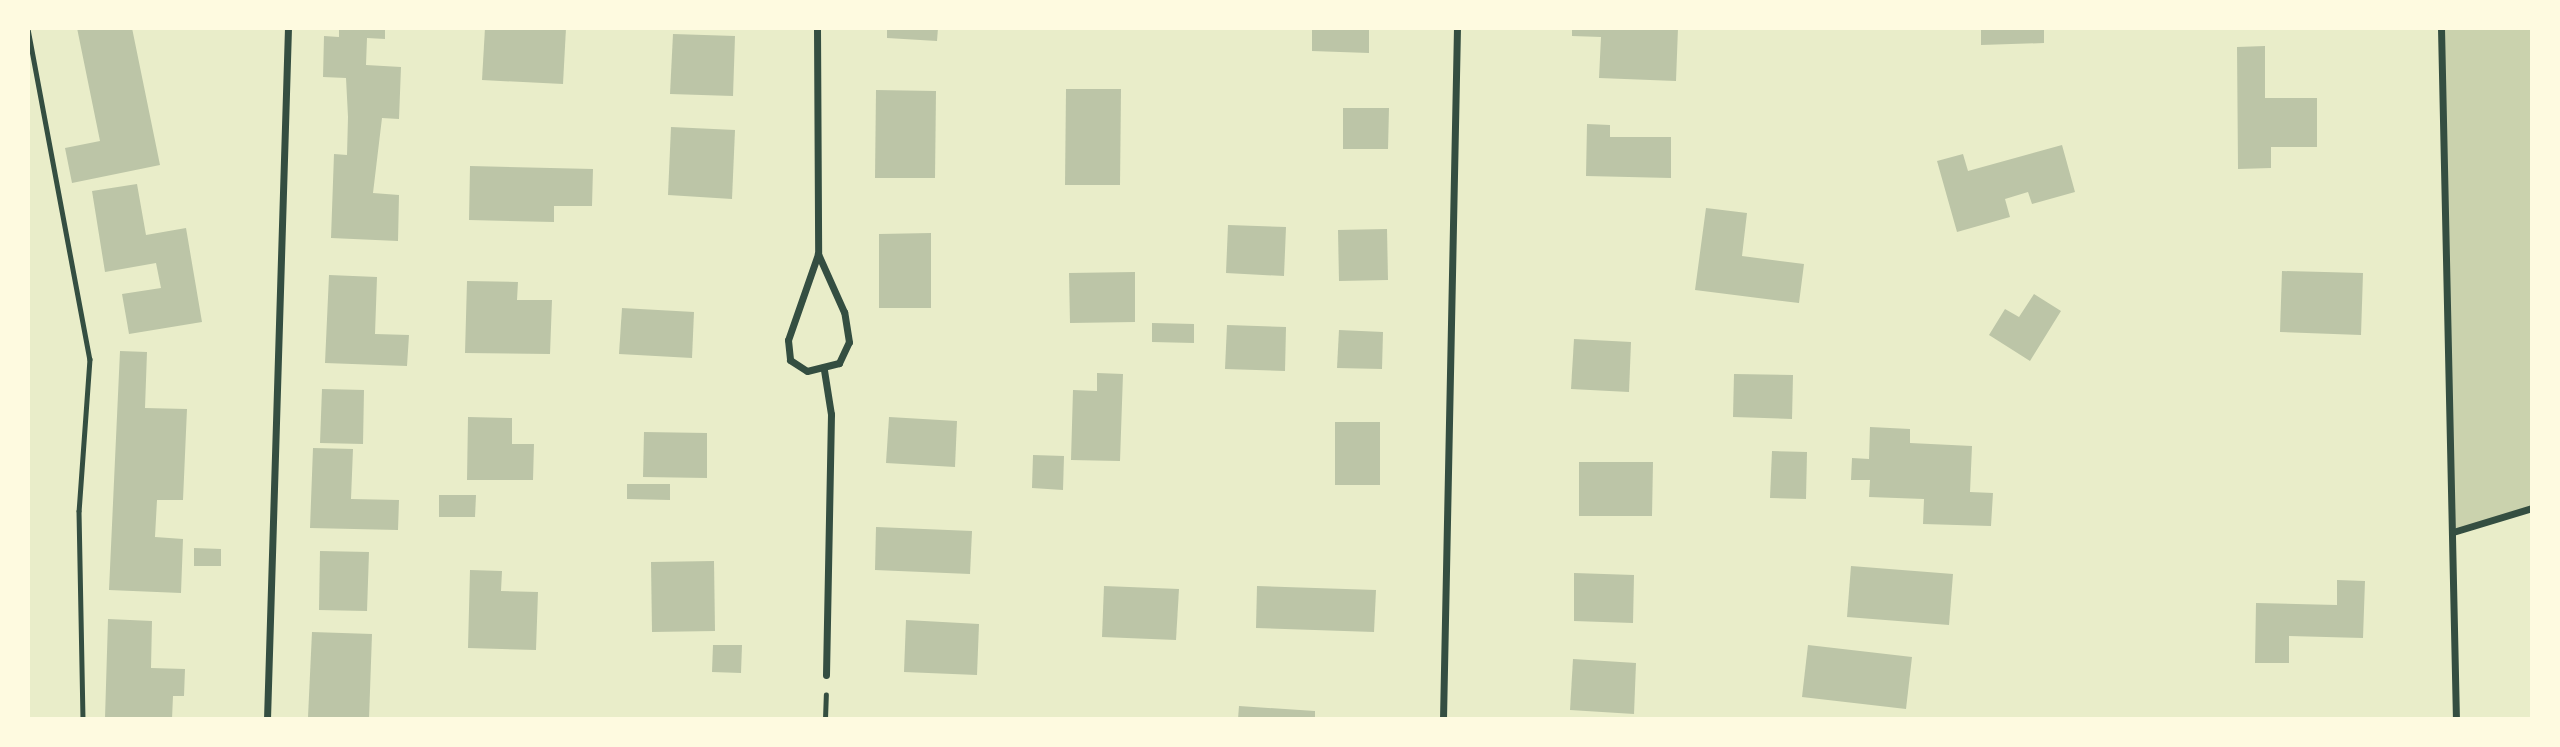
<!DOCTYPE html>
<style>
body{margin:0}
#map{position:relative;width:2560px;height:747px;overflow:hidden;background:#e9edc9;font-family:"DM Sans",sans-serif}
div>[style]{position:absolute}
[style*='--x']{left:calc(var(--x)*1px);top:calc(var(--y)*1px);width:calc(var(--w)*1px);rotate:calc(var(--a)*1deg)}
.green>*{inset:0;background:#cad2ad}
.building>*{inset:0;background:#bcc5a7}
.path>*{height:4.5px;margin:-2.25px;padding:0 2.25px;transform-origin:2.25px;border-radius:2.25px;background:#344e41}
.minor>*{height:7px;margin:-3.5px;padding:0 3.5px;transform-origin:3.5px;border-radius:3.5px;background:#344e41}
span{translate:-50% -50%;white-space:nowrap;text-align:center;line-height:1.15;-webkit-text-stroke:5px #fefae0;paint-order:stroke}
.frame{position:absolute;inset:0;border:30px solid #fefae0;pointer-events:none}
</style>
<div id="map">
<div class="green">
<div style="clip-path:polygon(2441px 28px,2532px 28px,2532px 508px,2453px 532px)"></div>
</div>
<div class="building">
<div style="clip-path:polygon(77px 28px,132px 28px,160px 165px,72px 183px,65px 148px,100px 141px)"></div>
<div style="clip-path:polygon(339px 28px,385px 28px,385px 39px,367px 38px,366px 65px,401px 67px,399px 119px,382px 118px,373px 193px,399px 195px,398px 241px,331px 238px,334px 154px,347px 155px,348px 117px,346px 78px,323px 77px,324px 36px,339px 37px)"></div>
<div style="clip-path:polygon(485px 28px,566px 28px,563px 84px,482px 80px)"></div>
<div style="clip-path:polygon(887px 28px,938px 28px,937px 41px,887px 38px)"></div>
<div style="clip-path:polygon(1312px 28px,1369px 28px,1369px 53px,1312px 51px)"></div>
<div style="clip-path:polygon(1572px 28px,1678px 28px,1676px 81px,1599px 78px,1601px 37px,1572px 36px)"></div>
<div style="clip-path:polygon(1981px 28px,2044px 28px,2044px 43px,1981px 45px)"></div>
<div style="clip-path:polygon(673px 34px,735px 36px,733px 96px,670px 94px)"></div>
<div style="clip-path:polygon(2265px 46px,2265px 98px,2317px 98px,2317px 147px,2271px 147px,2271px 168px,2238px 169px,2237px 47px)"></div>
<div style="clip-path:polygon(1066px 89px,1121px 89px,1120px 185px,1065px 185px)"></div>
<div style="clip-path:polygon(876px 90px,936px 91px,935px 178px,875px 178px)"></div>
<div style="clip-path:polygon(1343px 108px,1389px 108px,1388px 149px,1343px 149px)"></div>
<div style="clip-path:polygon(1587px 124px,1610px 125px,1610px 137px,1671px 137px,1671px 178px,1586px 176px)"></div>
<div style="clip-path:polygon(671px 127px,735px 130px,732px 199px,668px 195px)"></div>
<div style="clip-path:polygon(2062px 145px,2075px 192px,2032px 204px,2028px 192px,2005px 199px,2010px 217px,1957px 232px,1937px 161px,1963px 154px,1968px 171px)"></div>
<div style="clip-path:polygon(470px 166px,593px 169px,592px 206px,554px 206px,554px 222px,469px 220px)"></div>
<div style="clip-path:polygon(137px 184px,146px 235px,186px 228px,202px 322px,129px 334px,122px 294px,161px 288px,156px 263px,105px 272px,92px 191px)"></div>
<div style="clip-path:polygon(1706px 208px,1747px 213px,1742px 256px,1804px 264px,1799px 303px,1695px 290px)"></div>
<div style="clip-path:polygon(1228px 225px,1286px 227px,1284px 276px,1226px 273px)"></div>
<div style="clip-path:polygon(1387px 229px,1388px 280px,1339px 281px,1338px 230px)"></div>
<div style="clip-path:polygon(931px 233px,931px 308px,879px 308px,879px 234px)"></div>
<div style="clip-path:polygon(2282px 271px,2363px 273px,2361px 335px,2280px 332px)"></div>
<div style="clip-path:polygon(1135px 272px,1135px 322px,1070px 323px,1069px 273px)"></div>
<div style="clip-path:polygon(329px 275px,377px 277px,375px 334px,409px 335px,407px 366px,325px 363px)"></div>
<div style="clip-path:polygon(467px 281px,518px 282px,517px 300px,552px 300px,550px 354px,465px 353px)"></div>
<div style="clip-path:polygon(2034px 294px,2061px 311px,2030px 361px,1989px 335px,2005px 309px,2019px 317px)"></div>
<div style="clip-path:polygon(622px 308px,694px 312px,692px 358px,619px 354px)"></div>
<div style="clip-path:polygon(1152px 323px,1194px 324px,1194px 343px,1152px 342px)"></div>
<div style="clip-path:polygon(1227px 325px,1286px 327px,1285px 371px,1225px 369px)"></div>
<div style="clip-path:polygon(1339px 330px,1383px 332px,1382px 369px,1337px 368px)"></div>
<div style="clip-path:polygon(1574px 339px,1631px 342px,1629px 392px,1571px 389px)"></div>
<div style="clip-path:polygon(120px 351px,147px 352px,145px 408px,187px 409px,183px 500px,157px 500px,155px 537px,183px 539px,181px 593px,109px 590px)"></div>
<div style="clip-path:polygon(1097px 373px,1123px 374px,1120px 461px,1071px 460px,1073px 390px,1097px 391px)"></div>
<div style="clip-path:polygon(1734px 374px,1793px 375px,1792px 419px,1733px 417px)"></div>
<div style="clip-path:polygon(322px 389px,364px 390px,363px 444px,320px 443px)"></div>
<div style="clip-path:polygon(468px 417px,512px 418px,512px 444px,534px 444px,533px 480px,467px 480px)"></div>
<div style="clip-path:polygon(889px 417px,957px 421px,955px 467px,886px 463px)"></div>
<div style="clip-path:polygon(1335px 422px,1380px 422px,1380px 485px,1335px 485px)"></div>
<div style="clip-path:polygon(1870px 427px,1910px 429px,1910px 443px,1972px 446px,1970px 492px,1993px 493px,1991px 526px,1923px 524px,1924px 499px,1869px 497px,1870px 480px,1851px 480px,1852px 458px,1869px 459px)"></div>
<div style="clip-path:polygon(644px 432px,707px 433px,707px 478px,643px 477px)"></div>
<div style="clip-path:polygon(313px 448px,353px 449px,351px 499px,399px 500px,398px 530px,310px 528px)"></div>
<div style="clip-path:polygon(1772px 451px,1807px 452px,1806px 499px,1770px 498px)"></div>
<div style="clip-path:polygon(1033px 455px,1064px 456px,1063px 490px,1032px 488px)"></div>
<div style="clip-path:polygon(1579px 462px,1653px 462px,1652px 516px,1579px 516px)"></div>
<div style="clip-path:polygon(627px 484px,670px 484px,670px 500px,627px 499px)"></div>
<div style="clip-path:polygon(439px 495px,476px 495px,475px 517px,439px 517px)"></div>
<div style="clip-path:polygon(876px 527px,972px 531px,970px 574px,875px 570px)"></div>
<div style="clip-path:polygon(194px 548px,221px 549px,221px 566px,194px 566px)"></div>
<div style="clip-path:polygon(320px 551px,369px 552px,367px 611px,319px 610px)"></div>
<div style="clip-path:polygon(714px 561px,715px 631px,652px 632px,651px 562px)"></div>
<div style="clip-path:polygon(1851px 566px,1953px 574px,1949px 625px,1847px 617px)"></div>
<div style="clip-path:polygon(470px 570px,502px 571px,501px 591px,538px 592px,536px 650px,468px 648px)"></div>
<div style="clip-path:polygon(1574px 573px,1634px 575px,1633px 623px,1574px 621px)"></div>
<div style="clip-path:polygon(2337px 580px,2365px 581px,2363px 638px,2289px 636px,2289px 663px,2255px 663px,2256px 603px,2337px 605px)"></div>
<div style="clip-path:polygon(1104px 586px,1179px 589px,1176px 640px,1102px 637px)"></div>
<div style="clip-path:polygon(1257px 586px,1376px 590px,1374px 632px,1256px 628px)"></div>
<div style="clip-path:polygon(108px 619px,152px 621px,151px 668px,185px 669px,184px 696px,173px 696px,172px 719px,105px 718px)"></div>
<div style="clip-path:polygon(906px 620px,979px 624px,977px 675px,904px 672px)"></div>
<div style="clip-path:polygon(312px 632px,372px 634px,369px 719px,308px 717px)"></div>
<div style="clip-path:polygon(713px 645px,742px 645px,741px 673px,712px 672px)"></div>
<div style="clip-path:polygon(1808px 645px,1912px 657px,1906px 709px,1802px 697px)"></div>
<div style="clip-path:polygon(1573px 659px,1636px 663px,1634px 714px,1570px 710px)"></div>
<div style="clip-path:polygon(1239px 706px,1315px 711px,1315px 719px,1238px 719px)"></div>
</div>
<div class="path">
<div style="--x:28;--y:29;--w:336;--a:79.4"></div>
<div style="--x:90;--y:359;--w:152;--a:94.1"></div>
<div style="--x:79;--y:511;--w:208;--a:88.9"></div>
<div style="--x:825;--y:719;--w:24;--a:-88"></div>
</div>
<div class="minor">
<div style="--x:817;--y:28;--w:226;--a:89.7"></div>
<div style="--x:818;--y:254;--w:91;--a:109.2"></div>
<div style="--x:788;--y:340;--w:20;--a:84"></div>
<div style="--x:790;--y:360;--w:20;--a:33"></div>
<div style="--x:807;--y:371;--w:33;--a:-14"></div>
<div style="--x:839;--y:363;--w:23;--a:-65"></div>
<div style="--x:849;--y:342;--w:30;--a:-99"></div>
<div style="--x:844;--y:312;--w:64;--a:-114.1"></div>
<div style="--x:2441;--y:28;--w:691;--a:88.76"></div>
<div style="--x:824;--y:370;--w:45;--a:81"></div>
<div style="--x:831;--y:414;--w:261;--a:91.1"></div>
<div style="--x:2453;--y:532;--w:83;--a:-16.9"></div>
<div style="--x:267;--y:719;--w:691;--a:-88.26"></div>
<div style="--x:1443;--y:719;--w:691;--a:-88.84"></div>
</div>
<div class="frame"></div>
</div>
